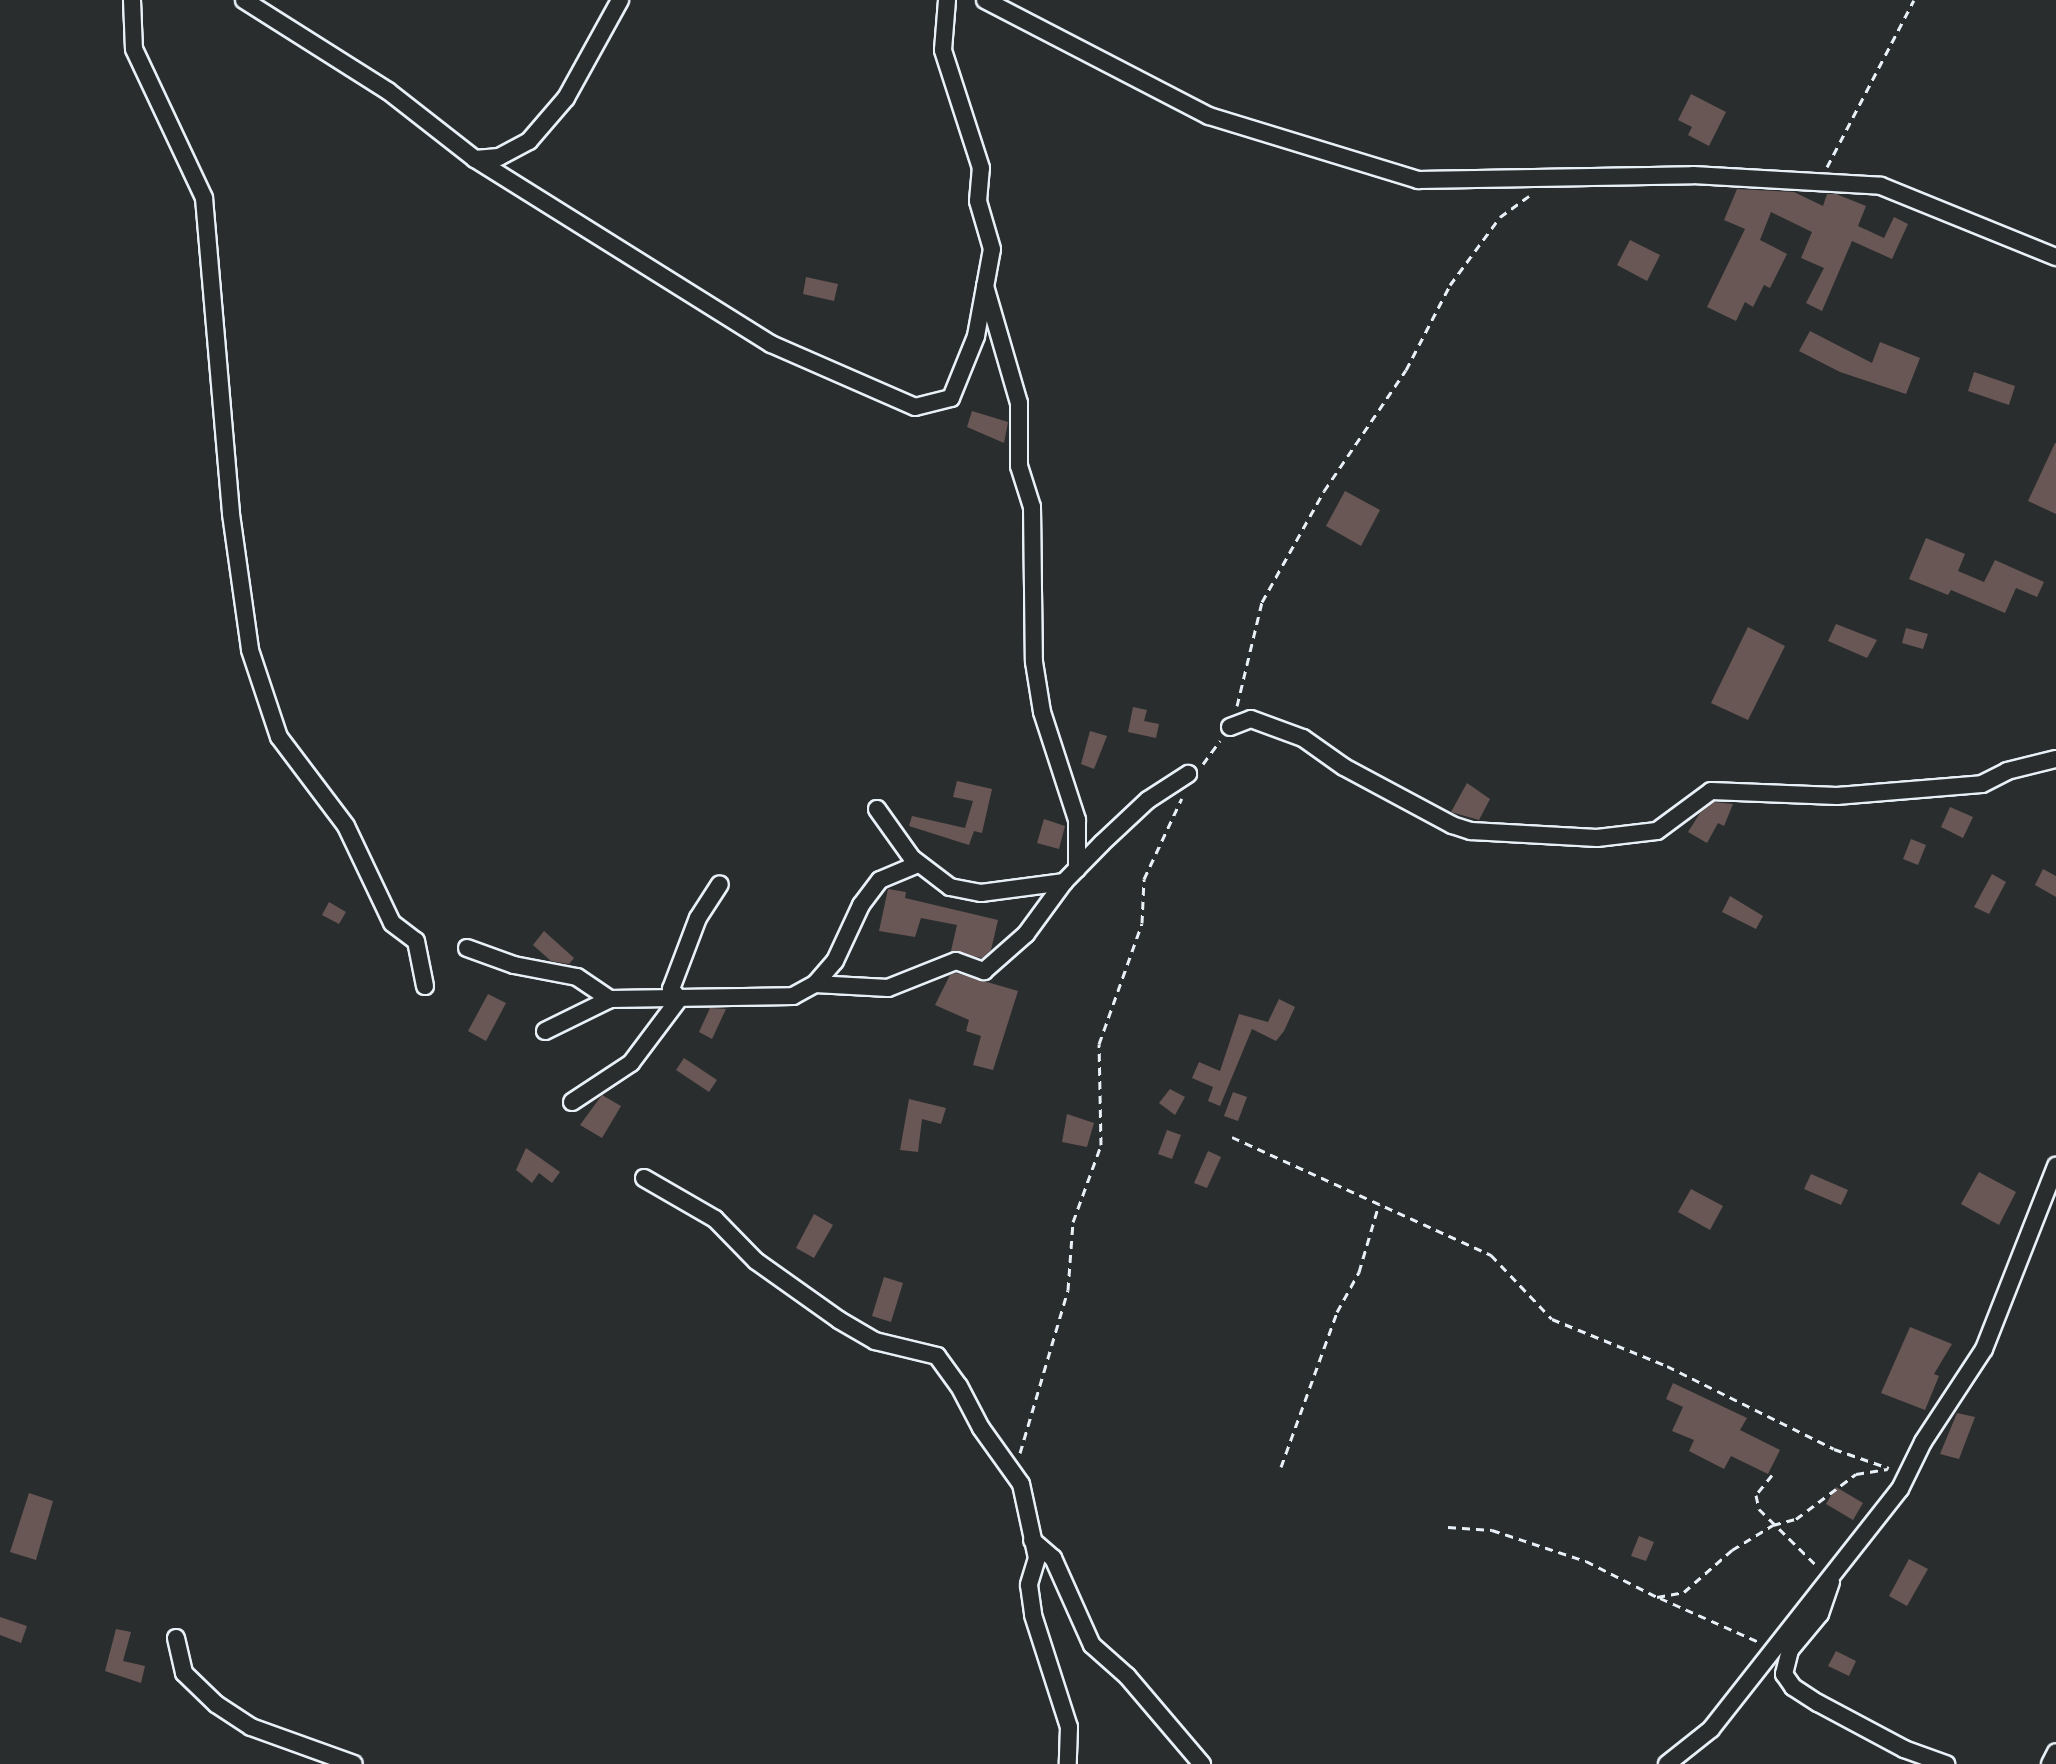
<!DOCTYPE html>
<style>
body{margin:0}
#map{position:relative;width:2056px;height:1764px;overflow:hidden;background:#2a2d2e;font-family:"Comic Neue",sans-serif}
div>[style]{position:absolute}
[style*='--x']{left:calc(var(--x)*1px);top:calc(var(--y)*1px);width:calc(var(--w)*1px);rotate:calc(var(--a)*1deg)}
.building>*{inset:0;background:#695755}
.path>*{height:3px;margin-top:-1.5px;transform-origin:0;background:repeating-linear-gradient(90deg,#e8f1f8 0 8px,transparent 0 14px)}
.roads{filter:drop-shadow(2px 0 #e8f1f8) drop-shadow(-2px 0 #e8f1f8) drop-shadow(0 2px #e8f1f8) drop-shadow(0 -2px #e8f1f8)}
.minor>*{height:16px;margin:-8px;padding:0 8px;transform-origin:8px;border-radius:8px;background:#2a2d2e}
span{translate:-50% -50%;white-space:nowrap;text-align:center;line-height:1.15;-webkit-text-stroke:6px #2a2d2e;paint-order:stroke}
</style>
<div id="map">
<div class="building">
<div style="clip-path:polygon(1691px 94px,1726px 112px,1709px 146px,1688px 135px,1692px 127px,1678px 120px)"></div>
<div style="clip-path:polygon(1737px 189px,1794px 192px,1823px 206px,1827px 194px,1836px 194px,1866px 206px,1858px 226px,1884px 238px,1894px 217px,1908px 224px,1892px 259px,1852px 241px,1822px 311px,1806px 303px,1824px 268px,1801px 258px,1812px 232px,1771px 212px,1760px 240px,1787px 254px,1770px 288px,1764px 285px,1753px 307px,1745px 302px,1736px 321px,1707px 307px,1745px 229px,1724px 220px)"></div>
<div style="clip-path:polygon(1630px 240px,1660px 255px,1647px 281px,1617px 265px)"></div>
<div style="clip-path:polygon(806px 277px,838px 284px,834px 301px,803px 294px)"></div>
<div style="clip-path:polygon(1810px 331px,1872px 363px,1880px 342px,1920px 358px,1906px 394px,1840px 372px,1799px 351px)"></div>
<div style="clip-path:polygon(1974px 372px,2015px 386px,2009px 405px,1968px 391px)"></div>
<div style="clip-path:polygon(972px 411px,1008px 422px,1004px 443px,967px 427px)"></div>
<div style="clip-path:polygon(2055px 443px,2056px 443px,2056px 514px,2028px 501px)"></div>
<div style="clip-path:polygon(1345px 491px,1380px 510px,1361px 546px,1326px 526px)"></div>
<div style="clip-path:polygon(1926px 538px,1965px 554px,1958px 571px,1984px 582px,1995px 560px,2044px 582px,2037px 597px,2016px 588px,2005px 613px,1951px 590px,1948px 595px,1909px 579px)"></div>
<div style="clip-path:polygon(1836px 624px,1877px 640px,1867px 658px,1828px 641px)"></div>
<div style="clip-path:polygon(1748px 627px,1785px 646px,1748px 720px,1711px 703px)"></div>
<div style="clip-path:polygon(1906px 628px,1928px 634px,1923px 649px,1902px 643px)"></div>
<div style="clip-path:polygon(1133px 707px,1147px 710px,1144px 721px,1159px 724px,1156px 738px,1128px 732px)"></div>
<div style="clip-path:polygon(1090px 731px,1107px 736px,1094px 769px,1081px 764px)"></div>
<div style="clip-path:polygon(957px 781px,992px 789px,982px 833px,974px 831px,969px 845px,909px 826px,912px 816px,965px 828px,973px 801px,953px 797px)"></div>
<div style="clip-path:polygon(1467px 783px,1490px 799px,1479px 820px,1451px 812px)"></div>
<div style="clip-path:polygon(1714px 802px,1733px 804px,1724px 826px,1718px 823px,1707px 843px,1688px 832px,1700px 813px)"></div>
<div style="clip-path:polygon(1950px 807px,1973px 817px,1963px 838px,1941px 827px)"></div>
<div style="clip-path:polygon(1044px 819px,1065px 826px,1059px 849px,1037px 843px)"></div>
<div style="clip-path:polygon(1911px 839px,1926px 845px,1918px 865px,1903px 859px)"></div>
<div style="clip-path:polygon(2043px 869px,2056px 876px,2056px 897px,2035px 885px)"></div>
<div style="clip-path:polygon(1992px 874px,2006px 882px,1989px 914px,1974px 907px)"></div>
<div style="clip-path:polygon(888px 889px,906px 892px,905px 898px,998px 920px,991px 950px,982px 958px,951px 951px,957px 925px,921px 918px,915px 937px,879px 931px)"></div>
<div style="clip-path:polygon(1730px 896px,1763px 916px,1756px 929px,1722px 912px)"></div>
<div style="clip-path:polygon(329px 902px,346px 912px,339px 924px,322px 915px)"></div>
<div style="clip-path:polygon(544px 931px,574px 958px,569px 964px,551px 961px,533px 945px)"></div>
<div style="clip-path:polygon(956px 973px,1018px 991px,993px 1070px,973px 1065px,981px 1036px,966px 1031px,969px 1020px,935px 1005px,950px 975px)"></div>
<div style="clip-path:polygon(488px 994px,506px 1003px,486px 1041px,468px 1031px)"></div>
<div style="clip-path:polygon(1279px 999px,1295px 1007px,1284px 1031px,1276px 1041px,1252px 1029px,1220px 1106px,1208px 1101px,1213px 1087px,1192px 1078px,1199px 1062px,1220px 1071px,1239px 1014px,1268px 1022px)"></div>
<div style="clip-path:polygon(710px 1008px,726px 1009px,712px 1039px,699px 1032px)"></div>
<div style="clip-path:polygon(684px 1058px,717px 1080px,709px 1092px,676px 1070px)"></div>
<div style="clip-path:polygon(1170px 1089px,1185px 1097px,1175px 1115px,1159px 1103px)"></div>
<div style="clip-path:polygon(1233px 1092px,1247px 1097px,1238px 1121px,1224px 1116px)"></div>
<div style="clip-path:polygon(602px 1095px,621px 1106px,602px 1138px,580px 1125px)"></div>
<div style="clip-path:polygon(909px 1099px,946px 1108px,941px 1124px,922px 1119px,918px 1152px,900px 1150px)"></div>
<div style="clip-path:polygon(1067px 1114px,1094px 1123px,1087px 1147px,1062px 1142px)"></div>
<div style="clip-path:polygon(1167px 1130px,1181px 1135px,1172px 1159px,1158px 1154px)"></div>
<div style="clip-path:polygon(526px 1148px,560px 1172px,552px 1183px,539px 1173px,532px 1183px,516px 1170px)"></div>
<div style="clip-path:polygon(1208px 1151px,1221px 1157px,1207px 1188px,1194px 1183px)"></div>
<div style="clip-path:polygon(1979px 1172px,2016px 1192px,1999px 1225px,1961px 1204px)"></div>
<div style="clip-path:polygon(1811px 1174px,1848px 1190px,1841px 1205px,1804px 1189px)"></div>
<div style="clip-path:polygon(1691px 1189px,1723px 1206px,1710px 1230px,1678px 1212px)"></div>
<div style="clip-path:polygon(814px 1214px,833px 1225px,814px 1258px,796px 1248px)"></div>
<div style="clip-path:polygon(884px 1277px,903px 1283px,891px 1322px,872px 1316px)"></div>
<div style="clip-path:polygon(1910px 1327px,1952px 1344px,1934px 1374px,1939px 1376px,1925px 1410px,1881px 1393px)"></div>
<div style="clip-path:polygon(1673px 1383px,1747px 1418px,1740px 1430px,1780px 1450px,1768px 1474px,1731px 1456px,1724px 1469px,1689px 1451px,1694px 1440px,1672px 1431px,1683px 1407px,1666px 1399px)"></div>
<div style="clip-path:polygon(1957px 1413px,1975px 1417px,1959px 1459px,1940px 1454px)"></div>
<div style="clip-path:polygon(1836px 1487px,1863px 1503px,1853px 1520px,1826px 1504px)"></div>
<div style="clip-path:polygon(29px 1493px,53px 1501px,36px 1560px,10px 1552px)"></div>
<div style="clip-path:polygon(1639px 1536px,1654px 1542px,1646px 1561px,1631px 1556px)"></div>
<div style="clip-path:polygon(1909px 1559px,1928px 1569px,1907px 1606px,1889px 1596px)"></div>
<div style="clip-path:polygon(0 1617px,27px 1626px,21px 1643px,0 1635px)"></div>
<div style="clip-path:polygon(116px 1629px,131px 1632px,123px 1661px,145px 1666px,141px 1683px,105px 1671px)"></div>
<div style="clip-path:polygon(1836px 1651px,1856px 1661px,1849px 1676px,1828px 1666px)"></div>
</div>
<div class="path">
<div style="--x:1827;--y:167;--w:188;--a:-62.5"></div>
<div style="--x:1237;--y:706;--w:107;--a:-76.5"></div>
<div style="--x:1262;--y:602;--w:127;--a:-60.8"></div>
<div style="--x:1324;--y:491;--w:146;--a:-55.9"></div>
<div style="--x:1406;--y:370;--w:96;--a:-62.6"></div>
<div style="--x:1450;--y:285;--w:84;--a:-53.7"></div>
<div style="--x:1500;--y:217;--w:36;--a:-36"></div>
<div style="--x:1203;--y:764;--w:29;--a:-54"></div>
<div style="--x:1232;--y:1137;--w:285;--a:24.5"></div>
<div style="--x:1491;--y:1255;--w:88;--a:46.4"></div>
<div style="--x:1552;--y:1319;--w:124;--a:22.2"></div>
<div style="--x:1667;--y:1366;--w:186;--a:26.4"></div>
<div style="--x:1834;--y:1449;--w:58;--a:19.1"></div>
<div style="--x:1020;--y:1453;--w:170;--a:-73.6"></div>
<div style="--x:1068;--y:1290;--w:68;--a:-85.8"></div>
<div style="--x:1073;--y:1222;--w:82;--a:-70"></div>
<div style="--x:1101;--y:1145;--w:101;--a:-91.1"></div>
<div style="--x:1099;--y:1044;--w:128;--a:-70.4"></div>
<div style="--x:1142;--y:923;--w:44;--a:-87.4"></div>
<div style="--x:1144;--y:879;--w:89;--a:-64.9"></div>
<div style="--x:1281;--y:1467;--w:165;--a:-70.1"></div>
<div style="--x:1337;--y:1312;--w:46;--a:-61.2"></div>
<div style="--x:1359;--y:1272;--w:71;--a:-73.6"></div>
<div style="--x:1772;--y:1475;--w:26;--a:129"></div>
<div style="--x:1756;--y:1495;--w:14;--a:78"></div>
<div style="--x:1759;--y:1509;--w:81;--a:44.5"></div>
<div style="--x:1448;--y:1527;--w:44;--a:3.9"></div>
<div style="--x:1492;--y:1530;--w:99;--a:18.3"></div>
<div style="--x:1586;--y:1561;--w:80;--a:26.9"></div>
<div style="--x:1657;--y:1597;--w:27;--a:-10"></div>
<div style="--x:1684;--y:1592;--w:64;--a:-41.2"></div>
<div style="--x:1732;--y:1550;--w:48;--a:-31.4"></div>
<div style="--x:1773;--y:1525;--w:24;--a:-15"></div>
<div style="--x:1796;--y:1519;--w:75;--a:-36.9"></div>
<div style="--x:1856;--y:1474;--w:32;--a:-9"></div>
<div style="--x:1660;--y:1598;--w:108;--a:24"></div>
</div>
<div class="roads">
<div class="minor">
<div style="--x:132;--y:0;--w:49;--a:87.7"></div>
<div style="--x:134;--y:49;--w:165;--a:64.8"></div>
<div style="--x:204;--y:198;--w:317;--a:85.1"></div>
<div style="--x:231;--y:514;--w:137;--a:82"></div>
<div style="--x:250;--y:650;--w:92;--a:71.6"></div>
<div style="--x:279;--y:737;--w:111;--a:53"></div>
<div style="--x:346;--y:826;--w:107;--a:64.6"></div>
<div style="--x:392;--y:923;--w:30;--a:37"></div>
<div style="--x:416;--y:941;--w:46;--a:78.7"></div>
<div style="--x:244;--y:0;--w:170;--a:32.3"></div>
<div style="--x:388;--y:91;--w:110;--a:38"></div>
<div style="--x:475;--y:159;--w:24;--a:-5"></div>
<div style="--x:499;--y:157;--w:34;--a:-28"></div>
<div style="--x:529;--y:141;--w:57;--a:-49.3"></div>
<div style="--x:566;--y:98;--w:112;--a:-61.1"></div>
<div style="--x:985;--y:0;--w:252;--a:27.4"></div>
<div style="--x:1209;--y:116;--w:219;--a:17"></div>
<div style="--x:1418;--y:180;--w:275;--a:-1"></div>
<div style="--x:1693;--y:175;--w:188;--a:3.3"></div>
<div style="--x:1881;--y:186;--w:189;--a:22.1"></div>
<div style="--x:475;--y:159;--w:349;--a:32"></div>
<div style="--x:771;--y:344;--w:157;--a:23.6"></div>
<div style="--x:915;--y:407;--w:37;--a:-14"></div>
<div style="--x:951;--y:398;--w:67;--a:-68"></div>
<div style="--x:976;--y:336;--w:88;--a:-79.6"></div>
<div style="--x:992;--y:249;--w:50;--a:-106.3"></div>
<div style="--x:978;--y:201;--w:33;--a:-85"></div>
<div style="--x:981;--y:168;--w:124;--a:-107.9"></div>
<div style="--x:943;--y:50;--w:50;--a:-85.4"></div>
<div style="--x:985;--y:286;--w:122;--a:73.8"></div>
<div style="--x:1019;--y:403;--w:63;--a:90"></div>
<div style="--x:1019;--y:466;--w:43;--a:72.4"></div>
<div style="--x:1032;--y:507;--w:155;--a:89.3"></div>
<div style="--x:1034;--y:662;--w:51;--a:80.9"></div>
<div style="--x:1042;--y:712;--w:114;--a:72"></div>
<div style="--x:1077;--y:820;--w:49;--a:90"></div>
<div style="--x:1230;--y:727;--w:22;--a:-21"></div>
<div style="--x:1251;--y:719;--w:55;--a:20.1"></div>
<div style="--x:1303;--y:738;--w:50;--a:35.3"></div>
<div style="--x:1344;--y:767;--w:123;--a:28.2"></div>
<div style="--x:1452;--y:825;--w:20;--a:18"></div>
<div style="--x:1471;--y:831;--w:126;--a:3.2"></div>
<div style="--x:1597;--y:838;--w:60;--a:-6.7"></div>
<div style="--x:1657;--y:831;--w:67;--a:-36.5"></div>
<div style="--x:1711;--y:791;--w:126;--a:2.3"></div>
<div style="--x:1837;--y:796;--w:145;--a:-4.7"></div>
<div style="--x:1982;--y:784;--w:28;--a:-27"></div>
<div style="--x:2007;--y:771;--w:50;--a:-13.8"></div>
<div style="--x:877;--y:809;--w:60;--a:54.5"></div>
<div style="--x:912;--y:858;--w:48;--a:37.3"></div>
<div style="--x:950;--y:887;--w:32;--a:11"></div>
<div style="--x:981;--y:893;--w:84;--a:-7.5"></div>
<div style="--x:467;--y:948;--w:50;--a:19.9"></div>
<div style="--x:514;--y:965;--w:64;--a:10.8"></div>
<div style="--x:577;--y:977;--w:40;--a:34"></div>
<div style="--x:815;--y:984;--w:30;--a:-49"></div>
<div style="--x:835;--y:961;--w:62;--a:-65.1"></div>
<div style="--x:861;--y:905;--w:31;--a:-53"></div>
<div style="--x:880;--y:880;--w:41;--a:-22.8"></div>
<div style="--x:545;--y:1031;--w:72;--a:-26.2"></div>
<div style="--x:610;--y:999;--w:183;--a:-0.9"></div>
<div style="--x:793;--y:996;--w:25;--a:-29"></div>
<div style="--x:815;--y:984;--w:73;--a:3.1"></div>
<div style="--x:888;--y:988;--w:73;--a:-21.7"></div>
<div style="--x:956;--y:961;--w:30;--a:20"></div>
<div style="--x:984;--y:971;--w:56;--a:-41.4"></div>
<div style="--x:1026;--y:934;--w:64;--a:-53.8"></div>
<div style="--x:1064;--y:882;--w:54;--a:-45.7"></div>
<div style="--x:1102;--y:843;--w:63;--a:-43.1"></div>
<div style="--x:1148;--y:800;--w:48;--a:-33"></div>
<div style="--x:572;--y:1102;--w:71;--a:-33.5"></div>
<div style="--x:631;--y:1063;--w:80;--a:-53.1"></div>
<div style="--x:679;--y:999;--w:13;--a:-129"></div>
<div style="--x:671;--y:989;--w:76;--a:-69.2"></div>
<div style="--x:698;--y:918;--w:40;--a:-57.1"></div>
<div style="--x:644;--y:1178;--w:82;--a:30"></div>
<div style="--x:715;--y:1219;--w:59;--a:45.7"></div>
<div style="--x:756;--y:1261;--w:102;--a:35.4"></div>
<div style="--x:839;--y:1320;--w:42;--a:30.3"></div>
<div style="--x:875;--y:1341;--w:64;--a:13.6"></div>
<div style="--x:937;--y:1356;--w:37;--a:54"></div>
<div style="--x:959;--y:1386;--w:47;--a:62.4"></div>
<div style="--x:981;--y:1428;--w:69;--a:54.5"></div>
<div style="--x:1021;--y:1484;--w:76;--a:77.8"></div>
<div style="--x:1037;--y:1558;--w:28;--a:107"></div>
<div style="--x:1029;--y:1585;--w:30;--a:82"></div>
<div style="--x:1033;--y:1615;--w:118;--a:72.2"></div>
<div style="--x:1069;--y:1727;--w:37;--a:92"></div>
<div style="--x:1032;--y:1540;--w:28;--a:41"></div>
<div style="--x:1053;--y:1558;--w:95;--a:65.9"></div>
<div style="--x:1092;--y:1645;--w:47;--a:41.5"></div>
<div style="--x:1127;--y:1676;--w:116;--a:49.6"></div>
<div style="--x:1831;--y:1582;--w:34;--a:109"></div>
<div style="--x:1820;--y:1614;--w:47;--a:129.8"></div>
<div style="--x:1790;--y:1650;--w:25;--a:104"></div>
<div style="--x:1784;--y:1674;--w:16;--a:55"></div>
<div style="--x:1793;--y:1687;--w:30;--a:33"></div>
<div style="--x:1818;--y:1703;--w:98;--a:28.1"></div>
<div style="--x:1904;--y:1749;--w:45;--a:19.7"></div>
<div style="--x:176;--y:1638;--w:36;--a:77"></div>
<div style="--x:184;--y:1673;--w:45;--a:44.1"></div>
<div style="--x:216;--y:1704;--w:42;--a:33.3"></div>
<div style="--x:251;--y:1727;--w:109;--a:19.8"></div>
<div style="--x:1667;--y:1764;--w:56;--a:-38.5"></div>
<div style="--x:1711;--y:1729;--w:305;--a:-51.8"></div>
<div style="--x:1900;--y:1489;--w:52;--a:-63.9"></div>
<div style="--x:1923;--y:1442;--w:111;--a:-56.7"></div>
<div style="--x:1984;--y:1349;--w:197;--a:-68.5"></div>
<div style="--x:2050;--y:1764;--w:13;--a:-63"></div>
</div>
</div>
</div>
